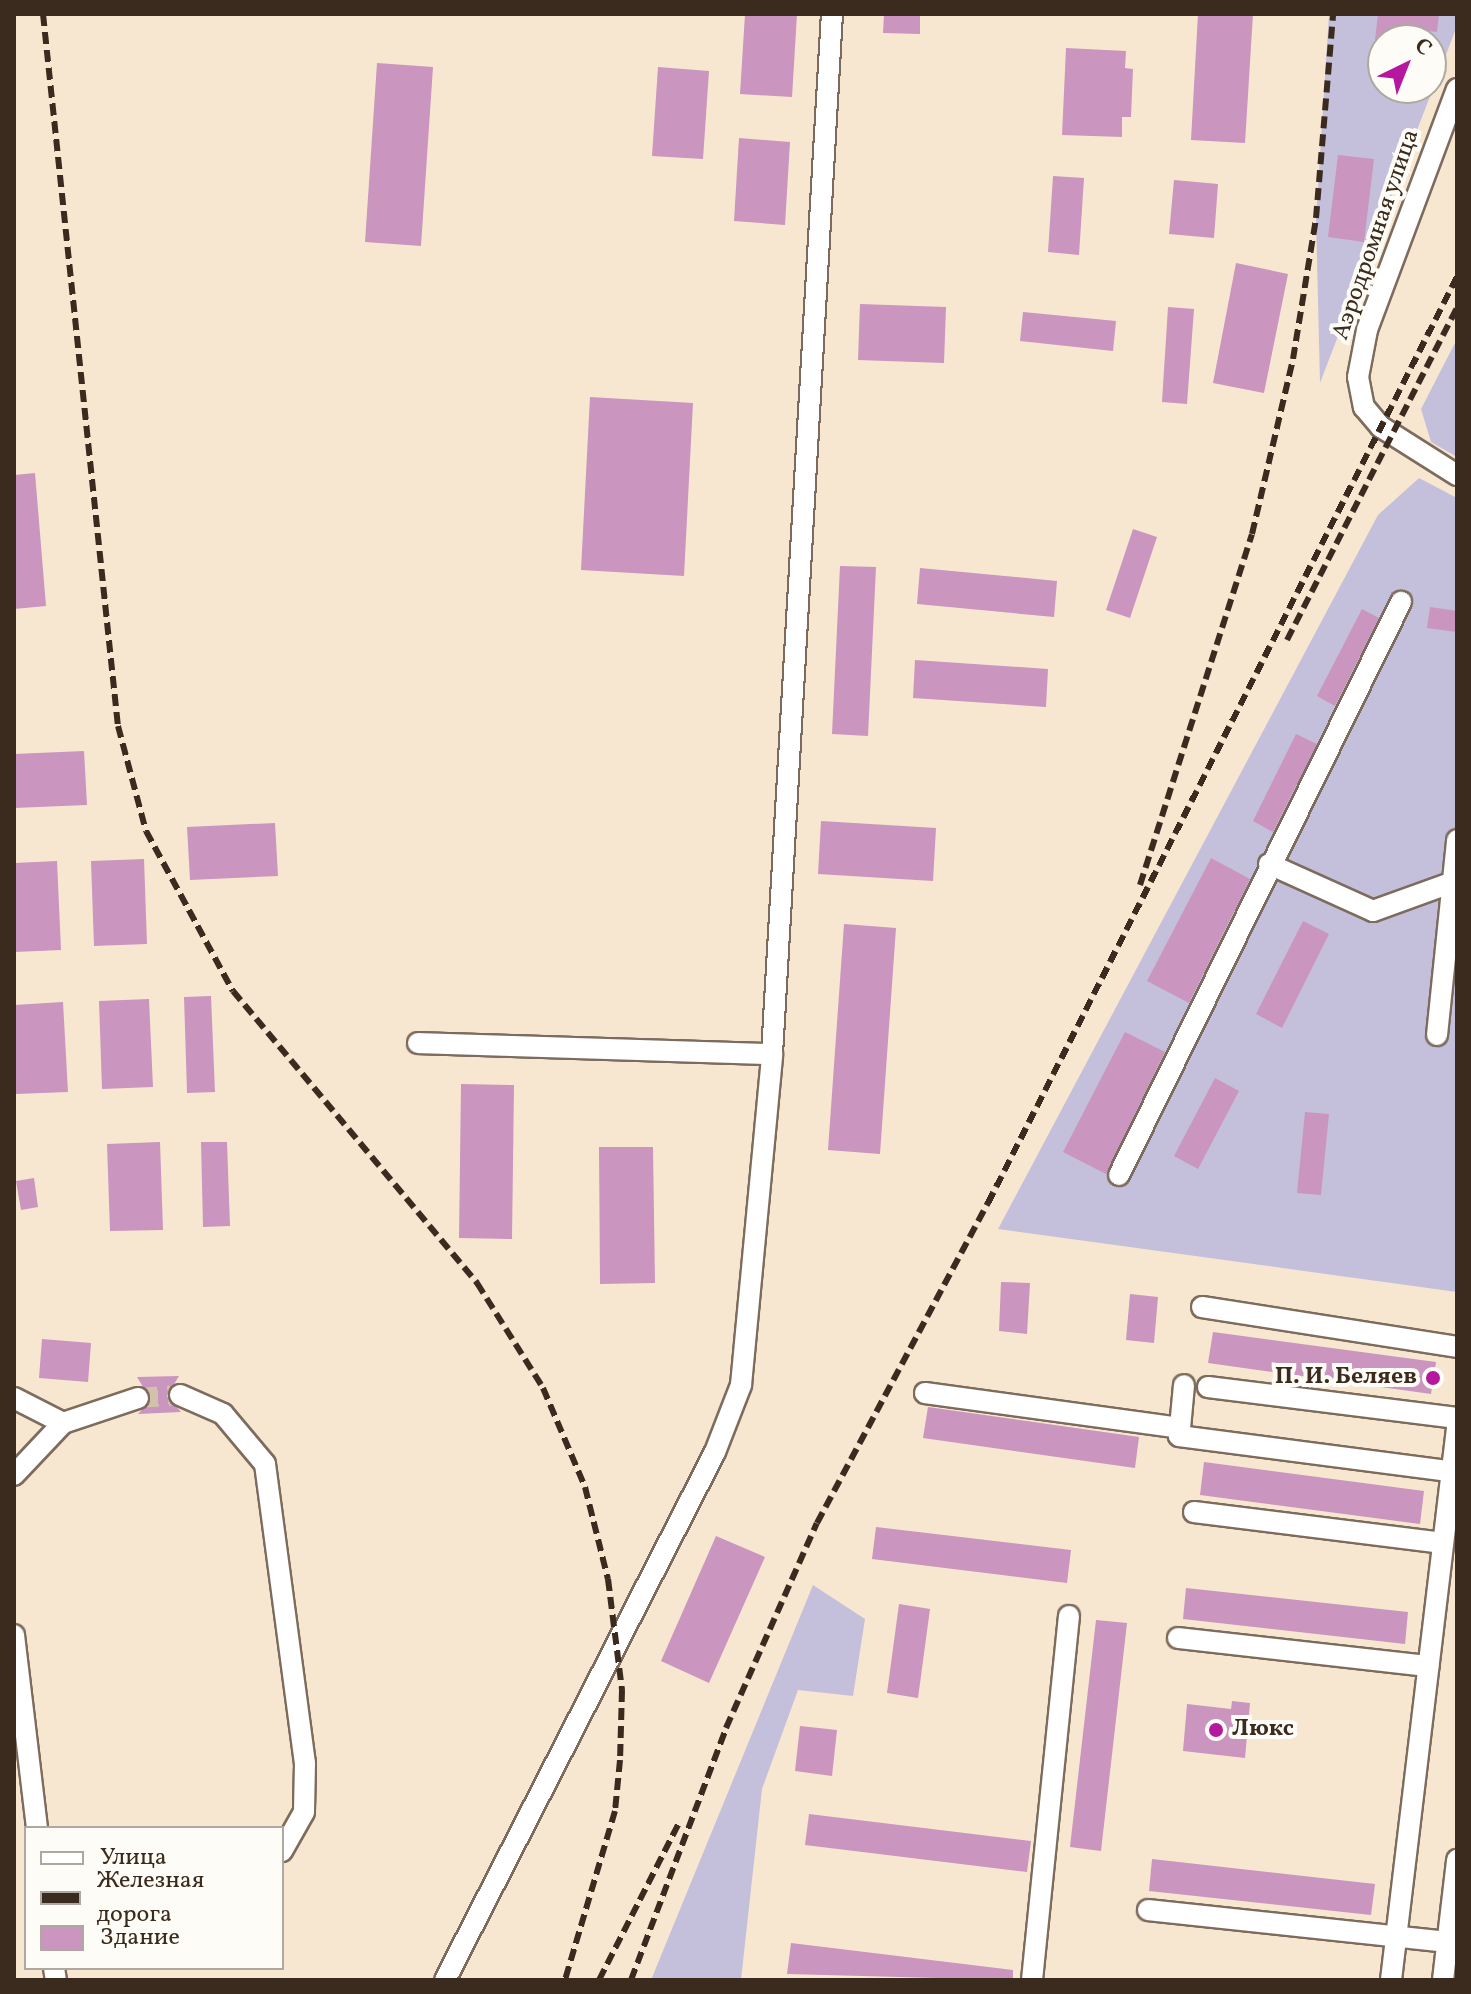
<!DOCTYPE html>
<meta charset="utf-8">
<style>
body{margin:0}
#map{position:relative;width:1471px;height:1994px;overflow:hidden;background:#f7e7d1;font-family:Vollkorn,serif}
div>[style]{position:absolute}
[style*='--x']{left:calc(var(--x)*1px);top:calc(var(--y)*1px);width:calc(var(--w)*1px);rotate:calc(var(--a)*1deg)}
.industrial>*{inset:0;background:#c4c0db}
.building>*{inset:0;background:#ca95be}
.minor-tunnel>*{height:20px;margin-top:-10px;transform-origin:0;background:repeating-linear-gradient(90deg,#d1c1ad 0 20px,transparent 0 30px)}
.roads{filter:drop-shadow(2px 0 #7d6c5d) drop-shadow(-2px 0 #7d6c5d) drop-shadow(0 2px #7d6c5d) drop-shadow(0 -2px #7d6c5d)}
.minor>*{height:20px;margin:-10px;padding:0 10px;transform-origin:10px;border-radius:10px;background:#fff}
.rail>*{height:6px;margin-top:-3px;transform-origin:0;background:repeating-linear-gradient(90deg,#3b2a1e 0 12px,transparent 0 18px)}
.dots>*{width:22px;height:22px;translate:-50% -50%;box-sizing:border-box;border:4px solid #fdfcf7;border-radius:50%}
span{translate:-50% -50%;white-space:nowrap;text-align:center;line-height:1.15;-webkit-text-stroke:8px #fdfcf7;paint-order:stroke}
.street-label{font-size:24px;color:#3b2a1e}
.poi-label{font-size:24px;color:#3b2a1e;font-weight:700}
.right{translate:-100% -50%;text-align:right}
.left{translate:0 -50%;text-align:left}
.frame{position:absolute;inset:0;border:16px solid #3b2a1e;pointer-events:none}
.legend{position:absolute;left:24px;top:1826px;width:260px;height:144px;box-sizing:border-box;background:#fdfcf7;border:2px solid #afa8a0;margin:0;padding:10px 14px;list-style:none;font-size:24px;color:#3b2a1e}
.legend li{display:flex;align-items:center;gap:16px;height:40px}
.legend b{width:40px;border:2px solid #afa8a0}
.north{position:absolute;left:1367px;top:24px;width:80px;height:80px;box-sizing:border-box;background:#fdfcf7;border:2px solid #afa8a0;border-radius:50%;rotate:43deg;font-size:22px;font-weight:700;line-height:32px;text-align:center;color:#3b2a1e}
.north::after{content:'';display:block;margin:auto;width:28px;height:36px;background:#b5179e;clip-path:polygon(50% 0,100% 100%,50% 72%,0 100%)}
</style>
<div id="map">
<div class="industrial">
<div style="clip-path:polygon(evenodd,1329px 14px,1457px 14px,1457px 26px,1320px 383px,1316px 218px,1329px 14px,1383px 40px,1431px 40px,1431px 88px,1383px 88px,1383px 40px)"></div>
<div style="clip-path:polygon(1457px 339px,1457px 457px,1431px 442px,1421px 409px)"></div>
<div style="clip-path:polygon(1419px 478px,1457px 498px,1457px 1292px,998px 1229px,1378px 515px)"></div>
<div style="clip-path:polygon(813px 1585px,865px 1619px,853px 1696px,798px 1690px,762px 1789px,741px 1980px,651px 1980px)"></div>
</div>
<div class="building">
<div style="clip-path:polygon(745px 14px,797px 14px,792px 97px,740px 94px)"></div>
<div style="clip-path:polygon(884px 14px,920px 14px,920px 34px,883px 33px)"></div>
<div style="clip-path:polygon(1198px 14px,1253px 14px,1245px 143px,1191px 140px)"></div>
<div style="clip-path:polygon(1378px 14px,1439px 14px,1437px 32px,1419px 30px,1418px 40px,1375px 40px)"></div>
<div style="clip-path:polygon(1066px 48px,1126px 51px,1125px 68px,1133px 69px,1131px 117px,1122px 117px,1122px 137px,1062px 135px)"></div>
<div style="clip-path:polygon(377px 63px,433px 67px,421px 246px,365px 242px)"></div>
<div style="clip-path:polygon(658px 67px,709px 71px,703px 159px,652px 156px)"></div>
<div style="clip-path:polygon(739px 138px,790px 142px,785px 225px,734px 221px)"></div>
<div style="clip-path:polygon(1338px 155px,1374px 159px,1364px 242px,1328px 237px)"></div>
<div style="clip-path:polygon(1053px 176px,1084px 178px,1079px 255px,1048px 252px)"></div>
<div style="clip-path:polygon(1174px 180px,1218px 184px,1214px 238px,1169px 234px)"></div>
<div style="clip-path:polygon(1236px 263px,1288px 274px,1264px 393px,1213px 383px)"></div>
<div style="clip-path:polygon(860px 304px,946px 307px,944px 363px,858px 360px)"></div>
<div style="clip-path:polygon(1168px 307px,1194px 309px,1187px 404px,1162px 402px)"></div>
<div style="clip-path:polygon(1023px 312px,1116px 321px,1113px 351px,1020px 341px)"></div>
<div style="clip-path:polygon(590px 397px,693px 403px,684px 576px,581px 570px)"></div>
<div style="clip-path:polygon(35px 473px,46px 606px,14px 609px,14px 475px)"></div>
<div style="clip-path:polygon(1133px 529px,1157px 537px,1130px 618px,1106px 610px)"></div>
<div style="clip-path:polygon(840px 566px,876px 567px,868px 736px,832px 734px)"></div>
<div style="clip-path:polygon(920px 568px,1057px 581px,1054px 617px,917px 604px)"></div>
<div style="clip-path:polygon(1430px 607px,1457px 611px,1457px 632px,1427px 628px)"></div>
<div style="clip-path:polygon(1362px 609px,1379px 618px,1335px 706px,1317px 696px)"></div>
<div style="clip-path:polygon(915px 660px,1048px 669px,1046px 707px,913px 698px)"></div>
<div style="clip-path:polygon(1296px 734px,1317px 744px,1273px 832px,1253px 821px)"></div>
<div style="clip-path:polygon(84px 751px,87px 805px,14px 808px,14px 754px)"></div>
<div style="clip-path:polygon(821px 821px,936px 828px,933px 881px,818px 874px)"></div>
<div style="clip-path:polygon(275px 823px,278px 876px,190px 880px,187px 827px)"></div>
<div style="clip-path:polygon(1211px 858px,1250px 879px,1189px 1003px,1147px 981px)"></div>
<div style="clip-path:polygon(144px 859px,147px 944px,94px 946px,91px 861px)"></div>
<div style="clip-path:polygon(57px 861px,61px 950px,14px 952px,14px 863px)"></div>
<div style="clip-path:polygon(1303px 921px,1329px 934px,1282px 1028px,1256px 1014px)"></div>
<div style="clip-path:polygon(844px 924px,896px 928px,880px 1154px,828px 1150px)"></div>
<div style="clip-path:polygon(211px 996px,215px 1092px,187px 1093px,184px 997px)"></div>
<div style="clip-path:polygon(149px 999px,153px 1087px,102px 1089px,99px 1001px)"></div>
<div style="clip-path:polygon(63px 1002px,68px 1092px,16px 1094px,14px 1005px)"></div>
<div style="clip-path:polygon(1125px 1032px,1165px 1052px,1106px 1174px,1063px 1152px)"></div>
<div style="clip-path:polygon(1215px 1078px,1239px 1091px,1198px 1169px,1174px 1156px)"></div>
<div style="clip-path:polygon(461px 1084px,514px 1085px,512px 1239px,459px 1238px)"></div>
<div style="clip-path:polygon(1305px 1112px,1329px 1114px,1321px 1195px,1297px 1193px)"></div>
<div style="clip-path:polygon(160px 1142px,163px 1230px,110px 1231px,107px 1144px)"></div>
<div style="clip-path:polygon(201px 1142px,227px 1142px,230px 1226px,203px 1227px)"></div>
<div style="clip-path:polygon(599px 1147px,653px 1147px,655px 1283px,600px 1284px)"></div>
<div style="clip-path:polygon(34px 1178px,38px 1207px,21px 1210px,16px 1181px)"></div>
<div style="clip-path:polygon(1001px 1282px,1030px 1283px,1027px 1334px,999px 1331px)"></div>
<div style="clip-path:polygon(1130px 1294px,1158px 1297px,1154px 1343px,1126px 1340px)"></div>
<div style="clip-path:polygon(1213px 1332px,1436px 1362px,1431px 1394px,1208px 1363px)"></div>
<div style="clip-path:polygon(42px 1339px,91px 1343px,88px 1382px,39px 1378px)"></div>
<div style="clip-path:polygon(179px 1376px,167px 1396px,181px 1412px,138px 1414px,151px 1400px,137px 1377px)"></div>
<div style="clip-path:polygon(928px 1407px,1139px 1437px,1135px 1468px,923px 1438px)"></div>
<div style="clip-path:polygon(1204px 1462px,1424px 1491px,1420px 1524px,1200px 1495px)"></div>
<div style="clip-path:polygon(876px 1527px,1071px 1550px,1067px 1583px,872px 1559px)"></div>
<div style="clip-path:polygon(716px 1536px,765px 1557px,709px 1683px,661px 1661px)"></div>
<div style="clip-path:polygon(1186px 1588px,1408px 1612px,1405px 1644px,1183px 1619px)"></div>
<div style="clip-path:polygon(899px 1604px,930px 1609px,918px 1698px,887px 1693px)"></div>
<div style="clip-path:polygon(1096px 1620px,1127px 1623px,1101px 1851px,1070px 1847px)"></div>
<div style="clip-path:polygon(1232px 1701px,1250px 1703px,1245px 1758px,1183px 1751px,1187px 1704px,1231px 1709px)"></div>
<div style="clip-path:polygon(800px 1726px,837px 1730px,832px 1776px,795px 1771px)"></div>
<div style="clip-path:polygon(809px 1814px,1031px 1841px,1027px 1872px,805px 1845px)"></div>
<div style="clip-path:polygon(1152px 1859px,1375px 1884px,1371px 1915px,1149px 1891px)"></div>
<div style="clip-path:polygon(791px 1943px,1013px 1970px,1013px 1980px,787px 1974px)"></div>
</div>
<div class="minor-tunnel">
<div style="--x:138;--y:1398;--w:42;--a:-4.1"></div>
</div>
<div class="roads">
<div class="minor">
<div style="--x:1457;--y:89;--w:257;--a:110.5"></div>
<div style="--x:1367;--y:330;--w:48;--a:100.8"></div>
<div style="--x:1358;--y:377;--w:31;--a:79"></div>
<div style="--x:1364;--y:407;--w:26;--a:50"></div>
<div style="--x:1381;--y:427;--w:90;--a:32.3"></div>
<div style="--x:1269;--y:864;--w:114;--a:24.3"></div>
<div style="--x:1373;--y:911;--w:85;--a:-19.9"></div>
<div style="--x:1437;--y:1035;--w:196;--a:-84.1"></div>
<div style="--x:418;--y:1043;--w:354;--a:1.8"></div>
<div style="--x:1119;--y:1175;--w:639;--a:-63.8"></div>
<div style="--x:1202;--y:1307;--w:258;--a:8.9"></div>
<div style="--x:1208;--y:1387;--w:251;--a:7.1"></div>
<div style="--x:925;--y:1393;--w:257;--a:7.8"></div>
<div style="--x:1180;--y:1428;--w:8;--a:97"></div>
<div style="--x:1179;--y:1436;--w:280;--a:7.4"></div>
<div style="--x:180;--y:1395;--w:47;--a:23.8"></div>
<div style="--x:223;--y:1414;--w:65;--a:50"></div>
<div style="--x:265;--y:1464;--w:302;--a:82.4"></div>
<div style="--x:305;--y:1763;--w:49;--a:91.2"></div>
<div style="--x:304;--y:1812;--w:45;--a:119.4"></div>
<div style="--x:14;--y:1398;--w:55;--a:27"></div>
<div style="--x:1180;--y:1428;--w:43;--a:-84.7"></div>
<div style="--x:14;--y:1475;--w:71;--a:-46.7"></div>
<div style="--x:63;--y:1423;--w:79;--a:-18.4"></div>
<div style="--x:1194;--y:1512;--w:251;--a:7.1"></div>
<div style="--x:14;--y:1635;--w:194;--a:83.2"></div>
<div style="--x:1178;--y:1638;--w:252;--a:6.4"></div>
<div style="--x:1148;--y:1910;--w:301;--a:6.1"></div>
<div style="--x:54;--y:1968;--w:12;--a:81"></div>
<div style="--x:445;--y:1980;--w:593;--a:-62.92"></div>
<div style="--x:715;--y:1452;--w:72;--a:-68.8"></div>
<div style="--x:741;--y:1385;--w:332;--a:-84.6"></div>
<div style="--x:772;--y:1054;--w:1042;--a:-86.7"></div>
<div style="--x:1032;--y:1980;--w:366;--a:-84.2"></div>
<div style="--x:1391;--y:1980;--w:556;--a:-83.18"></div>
<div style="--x:1443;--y:1980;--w:121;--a:-83.3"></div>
</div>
</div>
<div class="rail">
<div style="--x:43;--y:14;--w:716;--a:83.99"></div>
<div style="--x:118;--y:726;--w:109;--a:75.1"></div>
<div style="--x:146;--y:831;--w:182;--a:61.5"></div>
<div style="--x:233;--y:991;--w:381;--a:50.1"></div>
<div style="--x:477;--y:1283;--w:124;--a:57.8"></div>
<div style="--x:543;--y:1388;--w:108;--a:67"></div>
<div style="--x:585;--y:1487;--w:95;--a:76"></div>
<div style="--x:608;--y:1579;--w:112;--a:82.8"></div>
<div style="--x:622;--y:1690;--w:70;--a:91.6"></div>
<div style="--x:620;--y:1760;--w:51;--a:95.6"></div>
<div style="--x:615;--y:1811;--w:176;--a:106.5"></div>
<div style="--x:1287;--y:640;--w:373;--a:-62.9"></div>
<div style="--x:1140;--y:885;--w:368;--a:-72.3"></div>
<div style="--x:1252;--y:534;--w:180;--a:-76.8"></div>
<div style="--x:1293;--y:359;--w:143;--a:-80.7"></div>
<div style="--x:1316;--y:218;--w:205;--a:-85.2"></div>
<div style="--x:599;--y:1980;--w:176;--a:-63"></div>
<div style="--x:631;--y:1980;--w:269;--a:-69.3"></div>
<div style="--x:726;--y:1728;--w:224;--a:-66.1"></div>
<div style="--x:817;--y:1523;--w:363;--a:-61.9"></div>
<div style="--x:988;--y:1203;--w:1038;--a:-63.14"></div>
</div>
<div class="dots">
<div style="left:1433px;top:1378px;background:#b5179e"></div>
<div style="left:1216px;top:1730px;background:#b5179e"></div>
</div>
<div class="street-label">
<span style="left:1377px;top:235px;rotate:-71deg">Аэродромная улица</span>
</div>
<div class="poi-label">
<span class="right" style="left:1417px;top:1378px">П. И. Беляев</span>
<span class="left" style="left:1232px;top:1730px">Люкс</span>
</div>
<div class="frame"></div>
<ul class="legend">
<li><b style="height:10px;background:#fff"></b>Улица</li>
<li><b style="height:10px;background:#3b2a1e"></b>Железная дорога</li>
<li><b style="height:22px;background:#ca95be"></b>Здание</li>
</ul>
<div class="north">С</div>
</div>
